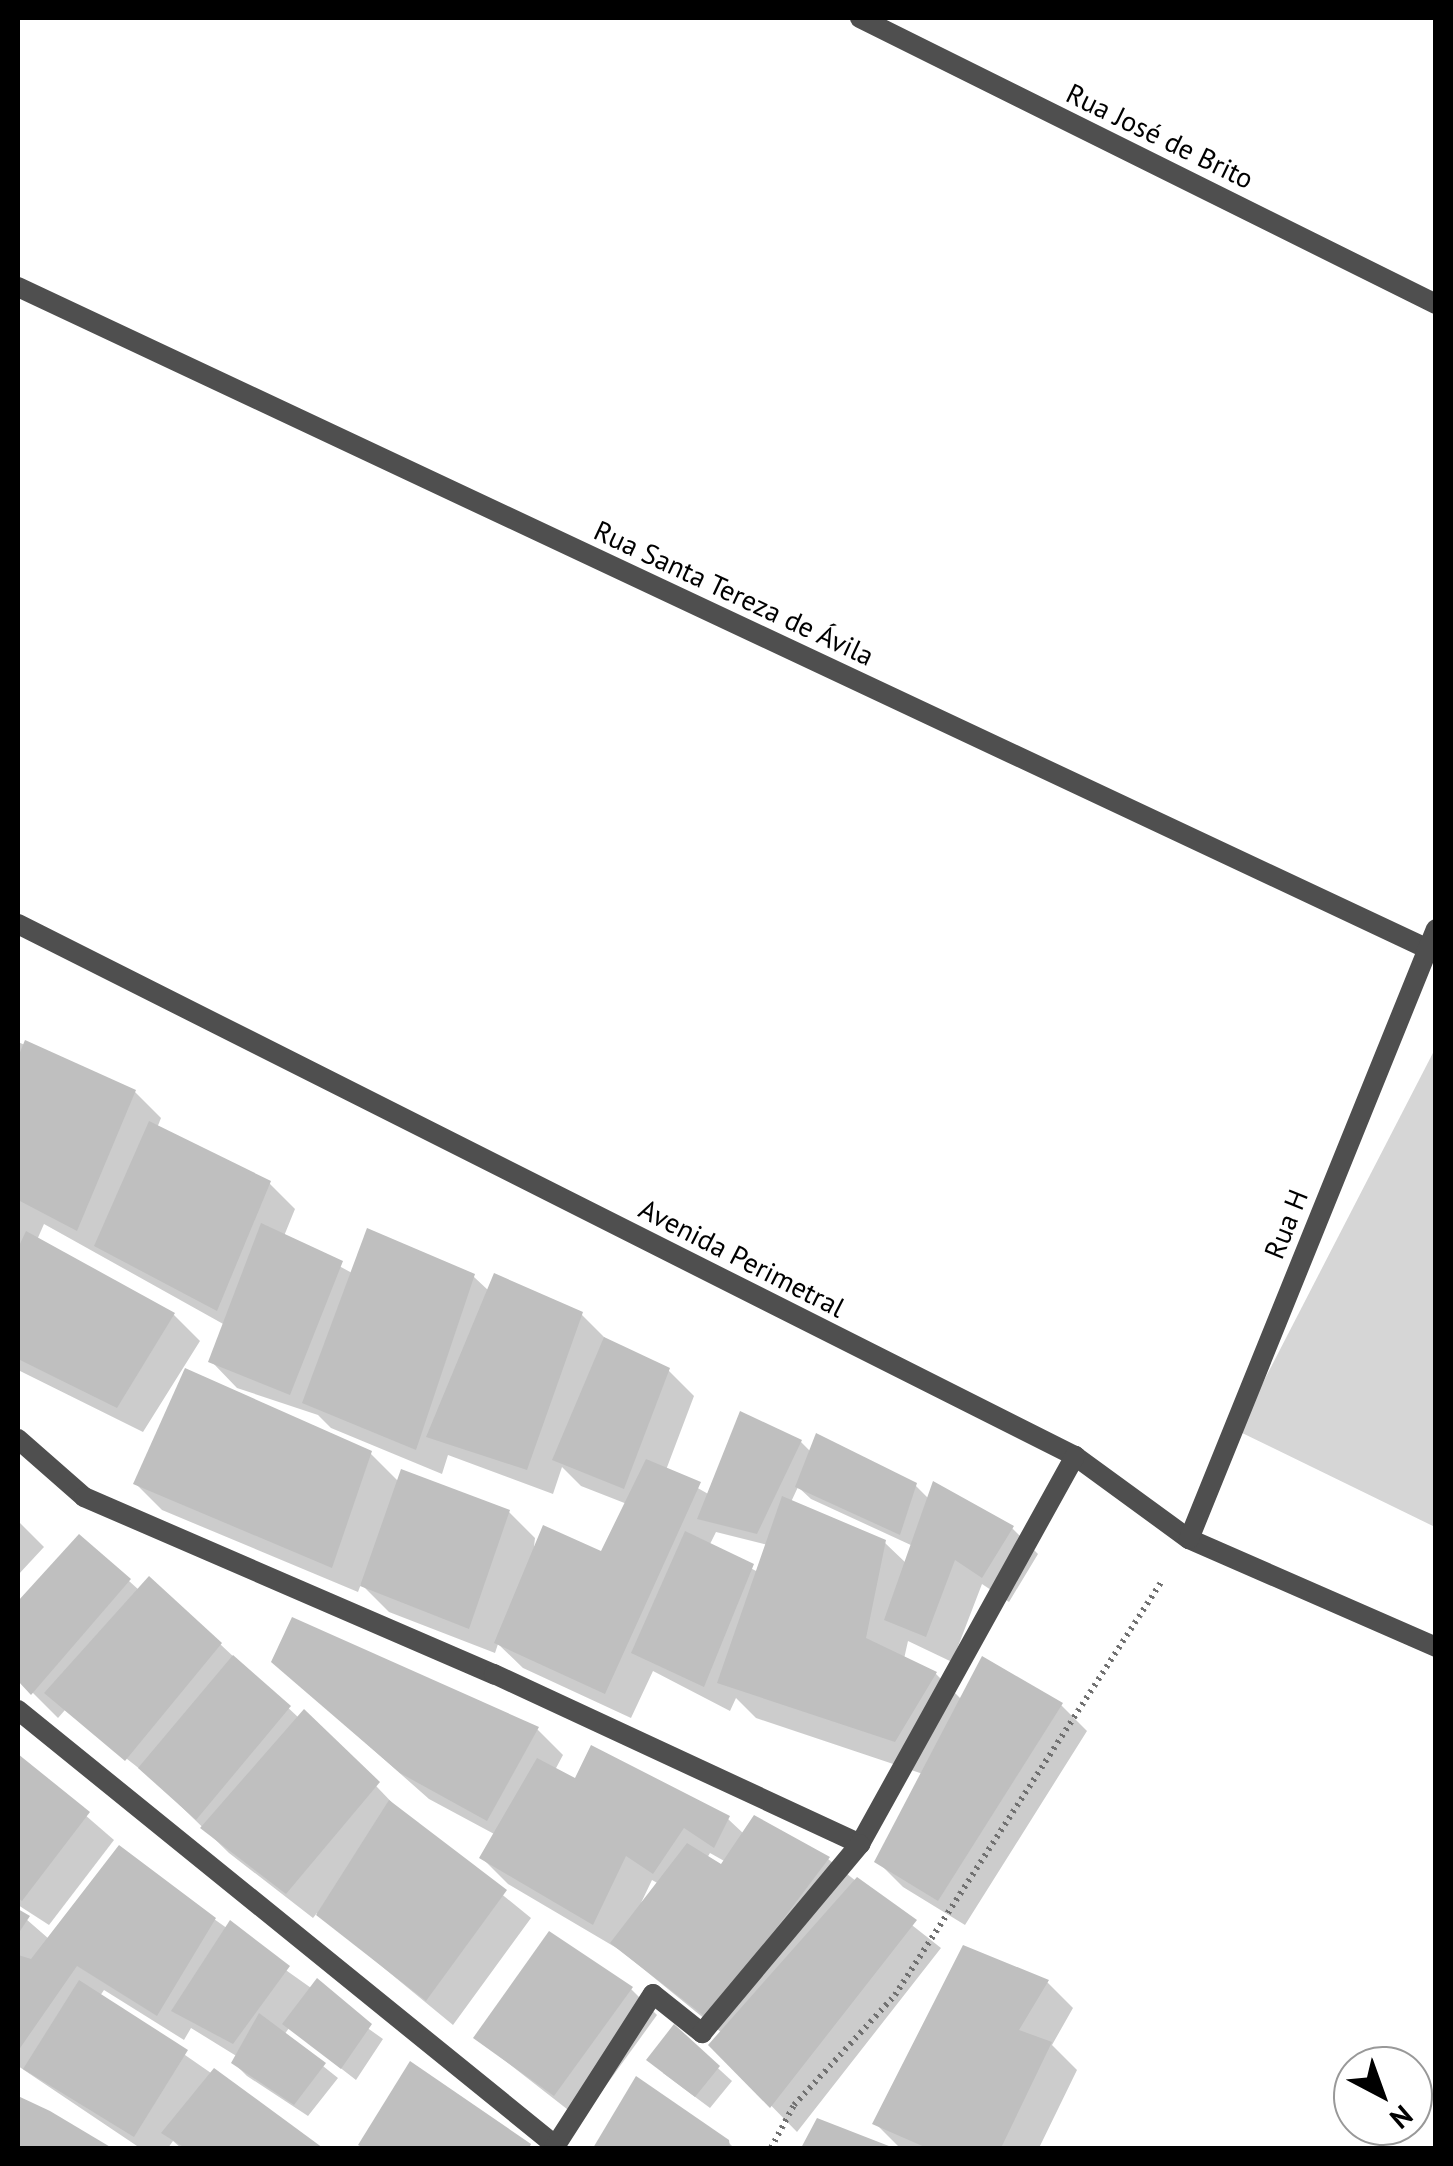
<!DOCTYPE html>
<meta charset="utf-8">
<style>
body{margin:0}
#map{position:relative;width:1453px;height:2166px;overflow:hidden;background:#fff;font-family:"PT Sans",sans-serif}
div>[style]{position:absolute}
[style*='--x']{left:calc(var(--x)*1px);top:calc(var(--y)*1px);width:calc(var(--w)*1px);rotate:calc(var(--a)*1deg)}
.green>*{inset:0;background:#d6d6d6}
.shadow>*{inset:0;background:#0003}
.building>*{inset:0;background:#bfbfbf}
.path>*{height:6px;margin-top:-3px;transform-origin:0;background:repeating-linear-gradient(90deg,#717171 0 2.5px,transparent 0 7.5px)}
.minor>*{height:20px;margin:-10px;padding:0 10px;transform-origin:10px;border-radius:10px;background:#4f4f4f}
span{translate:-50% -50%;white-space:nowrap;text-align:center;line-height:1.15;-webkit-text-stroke:8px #fff;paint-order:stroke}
.street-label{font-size:28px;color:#000}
.frame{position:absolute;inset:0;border:20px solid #000;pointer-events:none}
.north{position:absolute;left:1333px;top:2046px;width:100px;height:100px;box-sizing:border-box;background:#fff;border:2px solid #999;border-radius:50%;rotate:139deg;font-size:28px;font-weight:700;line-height:40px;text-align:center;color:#000}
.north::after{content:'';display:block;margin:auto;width:35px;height:45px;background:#000;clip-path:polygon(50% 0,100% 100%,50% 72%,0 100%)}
</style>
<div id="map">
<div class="green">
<div style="clip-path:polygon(1435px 1049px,1435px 1527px,1238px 1431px)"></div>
</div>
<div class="shadow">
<div style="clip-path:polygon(evenodd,18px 1042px,135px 1092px,161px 1118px,157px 1128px,269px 1183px,295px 1209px,284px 1236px,352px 1273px,474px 1277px,489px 1291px,581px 1314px,607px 1340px,668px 1370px,694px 1396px,666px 1470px,710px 1495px,801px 1442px,811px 1452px,915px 1485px,929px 1499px,1012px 1528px,1038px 1554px,1009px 1602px,982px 1584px,952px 1662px,908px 1641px,904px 1659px,936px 1674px,962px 1700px,1061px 1705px,1087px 1731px,965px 1925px,903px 1887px,877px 1861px,923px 1774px,756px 1718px,736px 1698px,730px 1711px,653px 1671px,631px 1718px,523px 1668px,498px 1644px,495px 1653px,389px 1612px,361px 1584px,358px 1592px,162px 1510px,136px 1484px,370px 1453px,399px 1482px,509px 1512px,535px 1538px,533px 1556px,602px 1555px,627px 1504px,581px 1486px,562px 1467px,553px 1494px,448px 1455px,442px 1474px,331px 1428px,318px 1415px,237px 1388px,211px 1361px,225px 1325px,44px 1224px,37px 1240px,174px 1315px,200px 1341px,143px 1432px,18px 1370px,18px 1042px,798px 1487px,811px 1499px,913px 1546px,907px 1564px,884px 1542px,791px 1502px,798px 1487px,18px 1042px,716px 1532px,768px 1545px,758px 1572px,709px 1546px,716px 1532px)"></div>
<div style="clip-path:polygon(18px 1521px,44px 1547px,18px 1575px)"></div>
<div style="clip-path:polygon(80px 1537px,139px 1590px,220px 1644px,299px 1718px,305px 1712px,402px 1813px,531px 1918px,453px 2025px,317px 1913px,313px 1918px,229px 1853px,155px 1781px,65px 1710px,58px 1718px,18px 1678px,18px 1604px)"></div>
<div style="clip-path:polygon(evenodd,274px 1662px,537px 1729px,563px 1755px,555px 1770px,576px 1782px,728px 1819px,744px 1834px,828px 1859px,941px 1948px,797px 2132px,712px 2045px,722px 2033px,620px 1950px,508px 1884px,482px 1858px,496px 1835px,429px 1799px,274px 1662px,710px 1853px,726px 1862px,722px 1868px,707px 1858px,710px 1853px,274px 1662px,652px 1880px,659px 1884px,641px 1903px,652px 1880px)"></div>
<div style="clip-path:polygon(18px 1757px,114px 1840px,49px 1925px,18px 1905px)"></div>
<div style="clip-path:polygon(18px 1912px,49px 1939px,214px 1919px,383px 2039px,356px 2080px,289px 2028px,284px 2035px,338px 2078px,308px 2116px,247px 2076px,234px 2063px,238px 2057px,191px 2028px,184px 2040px,104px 1990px,100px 1996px,319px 2148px,181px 2148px,173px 2141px,168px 2148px,140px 2148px,18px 2066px)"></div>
<div style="clip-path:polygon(1047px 1982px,1073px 2008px,1052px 2045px,1077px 2070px,1039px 2148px,900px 2148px,876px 2124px)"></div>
<div style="clip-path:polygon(631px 1989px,657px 2015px,581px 2120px,476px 2038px)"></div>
<div style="clip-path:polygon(674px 2028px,732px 2081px,710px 2108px,663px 2073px)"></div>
<div style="clip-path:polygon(637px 2080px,728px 2142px,734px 2148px,596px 2148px)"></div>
<div style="clip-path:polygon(18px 2102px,105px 2148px,18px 2148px)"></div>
<div style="clip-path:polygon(362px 2144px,530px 2146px,532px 2148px,366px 2148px)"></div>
</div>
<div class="building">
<div style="clip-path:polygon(25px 1040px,136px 1090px,77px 1231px,18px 1200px,18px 1057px)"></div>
<div style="clip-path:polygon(149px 1121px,271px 1181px,217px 1311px,94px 1246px)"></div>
<div style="clip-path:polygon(261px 1223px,343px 1261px,290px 1395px,208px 1362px)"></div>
<div style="clip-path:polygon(367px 1228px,475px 1274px,416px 1450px,302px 1403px)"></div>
<div style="clip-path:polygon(26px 1231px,175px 1313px,117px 1408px,18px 1359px,18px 1248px)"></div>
<div style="clip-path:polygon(494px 1273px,583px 1312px,527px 1470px,426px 1437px)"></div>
<div style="clip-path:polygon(604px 1337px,670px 1368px,624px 1489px,552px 1460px)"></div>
<div style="clip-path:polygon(185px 1368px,372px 1451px,332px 1568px,133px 1484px)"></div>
<div style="clip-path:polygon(740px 1411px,802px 1440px,757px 1534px,697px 1519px)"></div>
<div style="clip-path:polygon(816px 1433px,917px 1483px,900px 1535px,795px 1487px)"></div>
<div style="clip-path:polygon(646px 1459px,701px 1482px,605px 1694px,494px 1643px,543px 1525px,601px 1551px)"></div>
<div style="clip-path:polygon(401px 1469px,510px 1510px,469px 1629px,360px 1586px)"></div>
<div style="clip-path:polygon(933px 1481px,1014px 1526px,982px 1578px,955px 1560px,926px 1637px,884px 1620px)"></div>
<div style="clip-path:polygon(782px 1496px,886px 1540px,866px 1638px,937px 1672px,895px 1742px,717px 1683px)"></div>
<div style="clip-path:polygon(685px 1531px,754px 1564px,704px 1687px,631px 1653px)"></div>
<div style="clip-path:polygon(79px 1534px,131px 1579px,31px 1695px,18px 1681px,18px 1601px)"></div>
<div style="clip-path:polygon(149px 1576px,222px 1643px,125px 1761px,44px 1693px)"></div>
<div style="clip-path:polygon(292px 1617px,539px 1727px,487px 1821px,400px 1773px,271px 1662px)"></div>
<div style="clip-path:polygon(233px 1655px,291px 1706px,196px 1820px,138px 1768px)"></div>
<div style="clip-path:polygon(982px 1656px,1063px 1703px,938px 1901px,874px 1862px)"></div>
<div style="clip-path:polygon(304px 1709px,380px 1782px,286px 1894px,200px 1828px)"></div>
<div style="clip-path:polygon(591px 1745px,730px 1816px,714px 1848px,684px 1828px,653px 1874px,626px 1856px,593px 1925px,479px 1858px,537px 1758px,575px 1778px)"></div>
<div style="clip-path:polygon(18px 1754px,90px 1812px,22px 1901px,18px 1898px)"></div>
<div style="clip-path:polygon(389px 1800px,507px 1890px,426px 2001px,316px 1915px)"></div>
<div style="clip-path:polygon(754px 1815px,830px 1857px,708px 2019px,610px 1943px,687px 1843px,721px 1864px)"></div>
<div style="clip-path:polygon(119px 1845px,216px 1918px,157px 2016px,77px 1966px,18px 2051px,18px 1955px,31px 1959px)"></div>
<div style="clip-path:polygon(857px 1877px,917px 1920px,770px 2108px,708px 2045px)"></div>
<div style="clip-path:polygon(18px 1909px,30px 1916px,18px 1934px)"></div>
<div style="clip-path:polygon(230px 1920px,290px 1966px,233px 2044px,171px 2011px)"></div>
<div style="clip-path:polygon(549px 1931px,633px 1987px,554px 2096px,473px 2038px)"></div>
<div style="clip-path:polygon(963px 1945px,1049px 1980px,1019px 2030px,1052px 2042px,1001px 2148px,927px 2148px,872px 2124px)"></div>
<div style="clip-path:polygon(317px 1978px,372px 2024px,341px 2069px,282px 2024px)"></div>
<div style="clip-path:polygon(79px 1980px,188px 2050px,134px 2137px,23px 2069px)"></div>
<div style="clip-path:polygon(259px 2013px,326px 2063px,294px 2105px,231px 2063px)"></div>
<div style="clip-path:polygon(674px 2024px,720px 2066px,695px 2097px,646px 2060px)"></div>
<div style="clip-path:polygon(410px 2061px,531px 2144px,529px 2148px,364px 2148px,358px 2145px)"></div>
<div style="clip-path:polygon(214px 2068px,323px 2148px,185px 2148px,161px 2133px)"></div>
<div style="clip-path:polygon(636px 2076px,729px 2140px,730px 2148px,593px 2148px)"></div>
<div style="clip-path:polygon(18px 2096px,50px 2111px,112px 2148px,18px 2148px)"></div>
<div style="clip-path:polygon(817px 2118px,894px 2148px,801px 2148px)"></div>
</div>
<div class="path">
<div style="--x:771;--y:2148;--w:49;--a:-61.9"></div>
<div style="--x:794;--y:2105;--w:149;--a:-47.4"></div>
<div style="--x:895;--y:1995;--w:491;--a:-57.2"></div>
</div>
<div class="minor">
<div style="--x:860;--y:18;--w:643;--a:26.41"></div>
<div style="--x:18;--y:287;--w:1555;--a:25.15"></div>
<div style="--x:18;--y:924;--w:1183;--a:26.72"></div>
<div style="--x:1075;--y:1456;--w:141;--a:36.1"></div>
<div style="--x:1189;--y:1539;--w:270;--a:23.6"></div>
<div style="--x:18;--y:1439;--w:88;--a:41.3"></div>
<div style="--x:84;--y:1497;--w:447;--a:23.4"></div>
<div style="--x:494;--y:1674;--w:404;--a:24.9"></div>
<div style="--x:860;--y:1844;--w:444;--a:-61"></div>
<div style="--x:1189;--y:1539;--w:658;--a:-67.96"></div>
<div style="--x:18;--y:1710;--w:692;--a:39.02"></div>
<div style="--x:554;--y:2148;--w:183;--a:-57.3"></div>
<div style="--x:653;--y:1994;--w:63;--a:38.5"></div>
<div style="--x:702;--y:2033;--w:246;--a:-50.1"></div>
</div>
<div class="street-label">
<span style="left:1160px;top:136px;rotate:26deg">Rua José de Brito</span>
<span style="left:734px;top:593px;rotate:25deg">Rua Santa Tereza de Ávila</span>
<span style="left:1286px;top:1224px;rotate:-68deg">Rua H</span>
<span style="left:742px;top:1258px;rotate:27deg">Avenida Perimetral</span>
</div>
<div class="frame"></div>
<div class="north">N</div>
</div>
